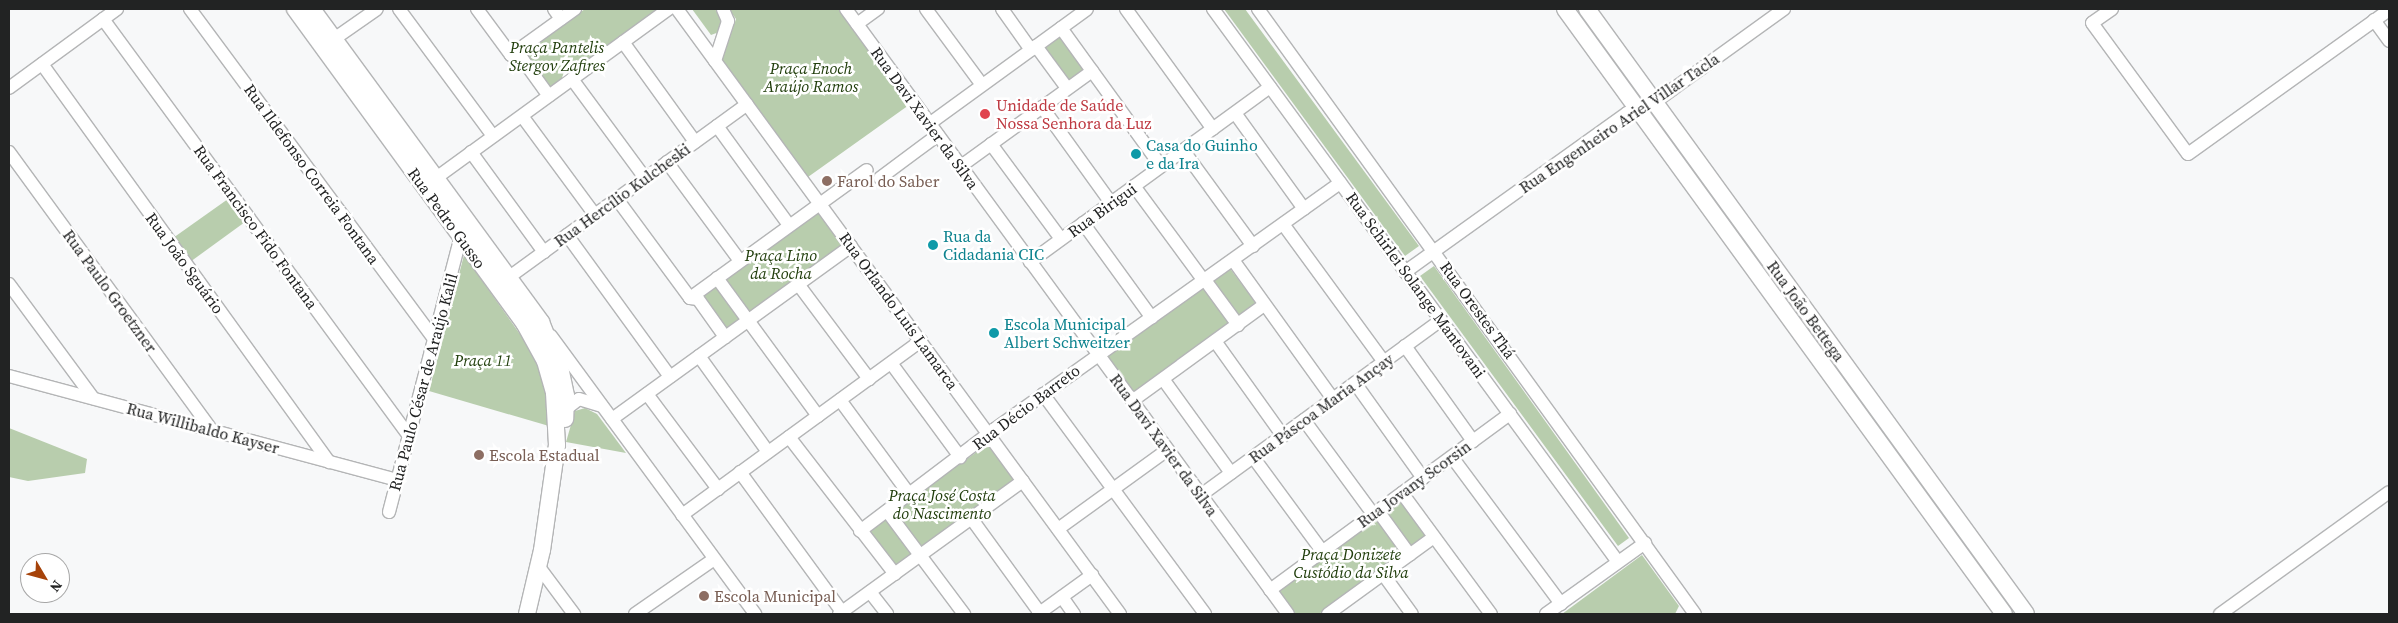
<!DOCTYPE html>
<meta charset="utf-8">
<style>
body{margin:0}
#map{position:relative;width:2398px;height:623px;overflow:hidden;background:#f7f8f9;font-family:"Source Serif 4",serif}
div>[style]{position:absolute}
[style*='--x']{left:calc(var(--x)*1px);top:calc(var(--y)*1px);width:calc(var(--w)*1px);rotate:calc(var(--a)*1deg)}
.green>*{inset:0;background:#b8cdad}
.roads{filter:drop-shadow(1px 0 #b4b5b6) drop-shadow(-1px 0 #b4b5b6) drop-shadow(0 1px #b4b5b6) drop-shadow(0 -1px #b4b5b6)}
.minor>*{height:12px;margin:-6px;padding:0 6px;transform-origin:6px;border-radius:6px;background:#fff}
.major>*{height:16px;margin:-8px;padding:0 8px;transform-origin:8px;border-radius:8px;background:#fff}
.dots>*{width:14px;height:14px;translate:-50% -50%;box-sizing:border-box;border:2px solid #fff;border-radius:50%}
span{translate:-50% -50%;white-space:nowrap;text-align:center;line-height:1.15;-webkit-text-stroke:5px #fff;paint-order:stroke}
.park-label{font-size:16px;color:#213e0c;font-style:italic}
.health-label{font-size:16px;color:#be3a42}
.left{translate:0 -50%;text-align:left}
.street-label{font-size:16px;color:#222323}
.culture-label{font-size:16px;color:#0d838f}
.education-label{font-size:16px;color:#785e54}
.frame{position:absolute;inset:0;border:10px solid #222323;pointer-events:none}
.north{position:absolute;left:20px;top:553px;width:50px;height:50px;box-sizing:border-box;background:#fff;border:1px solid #a7a7a7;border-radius:50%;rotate:127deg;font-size:14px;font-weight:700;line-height:20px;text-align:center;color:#222323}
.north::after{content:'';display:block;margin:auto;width:18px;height:22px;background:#a6430a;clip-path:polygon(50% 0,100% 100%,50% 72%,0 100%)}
</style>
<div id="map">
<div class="green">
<div style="clip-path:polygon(585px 9px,661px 9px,549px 89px,523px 53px)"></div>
<div style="clip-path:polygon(692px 9px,715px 9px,722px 19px,719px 32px,711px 35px)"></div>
<div style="clip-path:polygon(729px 9px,839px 9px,909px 105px,808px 177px,722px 61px,736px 19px)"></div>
<div style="clip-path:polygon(1224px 9px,1245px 9px,1419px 246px,1405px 256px)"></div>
<div style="clip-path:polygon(1059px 34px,1086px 70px,1069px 83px,1042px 46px)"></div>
<div style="clip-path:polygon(228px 199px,245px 222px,190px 262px,173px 238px)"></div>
<div style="clip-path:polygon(818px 209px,844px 246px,727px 332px,700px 295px)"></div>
<div style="clip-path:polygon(464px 255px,534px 354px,549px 403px,549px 426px,429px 391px)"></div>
<div style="clip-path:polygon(1434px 266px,1629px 538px,1618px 546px,1420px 276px)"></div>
<div style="clip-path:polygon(1229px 267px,1258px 306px,1135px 395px,1106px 355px)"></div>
<div style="clip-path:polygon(585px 408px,597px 414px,626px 453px,566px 442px,575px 411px)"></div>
<div style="clip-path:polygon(9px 428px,87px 459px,85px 473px,28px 481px,9px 477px)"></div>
<div style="clip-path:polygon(989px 443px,1015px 479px,896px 566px,869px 530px)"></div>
<div style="clip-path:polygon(1400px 501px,1426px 536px,1319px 614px,1294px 614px,1277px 591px)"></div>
<div style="clip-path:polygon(1642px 555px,1679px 606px,1675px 614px,1562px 614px)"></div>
</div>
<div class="roads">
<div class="minor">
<div style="--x:190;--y:9;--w:410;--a:53.5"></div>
<div style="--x:399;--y:9;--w:158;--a:53.5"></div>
<div style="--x:477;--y:9;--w:57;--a:53.5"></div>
<div style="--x:511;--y:55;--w:13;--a:23"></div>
<div style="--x:523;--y:60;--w:44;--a:54.2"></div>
<div style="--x:554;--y:9;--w:12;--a:55"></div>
<div style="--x:677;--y:9;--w:750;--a:53.79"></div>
<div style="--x:846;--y:9;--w:749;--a:53.85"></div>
<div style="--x:926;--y:9;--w:94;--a:53.6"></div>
<div style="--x:1002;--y:9;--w:50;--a:54.7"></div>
<div style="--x:1126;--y:9;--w:148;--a:54.1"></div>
<div style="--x:1213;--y:9;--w:685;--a:53.78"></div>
<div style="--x:1258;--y:9;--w:746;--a:54.16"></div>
<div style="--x:2112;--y:9;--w:24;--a:145"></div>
<div style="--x:2092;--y:23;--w:162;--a:53.8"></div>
<div style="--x:2188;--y:154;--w:247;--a:-35.6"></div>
<div style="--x:103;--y:19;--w:517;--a:53.73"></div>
<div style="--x:2374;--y:20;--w:26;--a:54"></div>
<div style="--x:857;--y:24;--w:26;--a:-36"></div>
<div style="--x:1061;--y:28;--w:170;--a:54.1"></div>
<div style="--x:334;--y:39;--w:52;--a:-34.9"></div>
<div style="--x:623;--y:42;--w:123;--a:54.2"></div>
<div style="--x:1036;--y:46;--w:52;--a:53.6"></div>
<div style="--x:511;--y:55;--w:79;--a:-35.7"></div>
<div style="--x:715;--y:61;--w:42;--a:-72"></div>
<div style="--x:728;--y:21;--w:13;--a:-113"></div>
<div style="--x:42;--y:64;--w:491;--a:54.2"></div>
<div style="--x:572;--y:79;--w:123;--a:53.6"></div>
<div style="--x:9;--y:88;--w:134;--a:-36.2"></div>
<div style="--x:1042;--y:107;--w:118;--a:54.3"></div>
<div style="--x:1235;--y:113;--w:118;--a:54.3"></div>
<div style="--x:522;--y:116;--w:123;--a:53.6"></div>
<div style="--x:929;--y:124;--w:195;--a:-36"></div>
<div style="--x:717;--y:126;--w:122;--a:54"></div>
<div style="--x:991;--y:144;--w:118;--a:53.6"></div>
<div style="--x:1183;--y:150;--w:119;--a:53.9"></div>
<div style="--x:9;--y:152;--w:344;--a:53.9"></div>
<div style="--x:471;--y:152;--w:124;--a:53.9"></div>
<div style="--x:667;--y:162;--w:123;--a:53.6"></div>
<div style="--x:961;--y:166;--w:162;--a:-35.9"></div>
<div style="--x:436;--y:178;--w:288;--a:-36"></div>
<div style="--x:880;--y:178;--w:72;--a:-36.6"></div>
<div style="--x:1134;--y:186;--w:118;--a:53.6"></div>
<div style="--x:617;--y:199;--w:123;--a:53.6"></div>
<div style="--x:690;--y:298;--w:8;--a:7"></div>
<div style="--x:698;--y:299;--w:47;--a:54.6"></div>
<div style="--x:1083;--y:223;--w:117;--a:54"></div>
<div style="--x:1283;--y:224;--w:171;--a:53.8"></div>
<div style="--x:567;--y:235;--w:175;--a:54"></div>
<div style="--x:1233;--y:260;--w:171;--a:54.3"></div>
<div style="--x:1030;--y:262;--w:297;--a:-36.1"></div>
<div style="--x:1405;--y:272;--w:273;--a:-35.6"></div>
<div style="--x:1627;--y:113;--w:30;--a:-21"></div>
<div style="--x:1655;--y:102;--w:22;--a:-36"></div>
<div style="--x:1673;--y:89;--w:137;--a:-35.8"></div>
<div style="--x:717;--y:278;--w:171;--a:53.8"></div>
<div style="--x:1205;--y:280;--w:56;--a:53.7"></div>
<div style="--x:501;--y:283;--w:304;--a:-36"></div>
<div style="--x:9;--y:284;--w:142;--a:53.6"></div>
<div style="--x:798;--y:284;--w:119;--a:53.2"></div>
<div style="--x:690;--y:298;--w:218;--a:-35.9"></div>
<div style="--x:551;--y:336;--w:345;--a:53.7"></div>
<div style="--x:1215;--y:341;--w:117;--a:54.4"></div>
<div style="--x:1405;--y:346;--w:117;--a:54.4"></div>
<div style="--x:699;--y:356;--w:118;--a:54.3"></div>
<div style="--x:891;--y:363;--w:117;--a:53.7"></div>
<div style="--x:9;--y:376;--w:402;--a:15"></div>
<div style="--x:1163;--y:379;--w:116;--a:54.1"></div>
<div style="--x:1355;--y:383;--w:117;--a:54.4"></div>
<div style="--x:647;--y:394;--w:119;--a:53.2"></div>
<div style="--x:1043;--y:394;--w:273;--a:53.6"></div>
<div style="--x:840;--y:400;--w:117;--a:53.7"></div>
<div style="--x:1132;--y:401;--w:163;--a:-36"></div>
<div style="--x:566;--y:409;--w:16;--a:-38"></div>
<div style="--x:579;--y:399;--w:24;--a:17"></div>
<div style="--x:612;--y:419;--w:295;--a:-35.9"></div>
<div style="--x:1304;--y:420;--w:117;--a:53.7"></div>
<div style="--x:789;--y:437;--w:173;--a:52.3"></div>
<div style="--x:1253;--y:457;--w:117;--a:53.7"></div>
<div style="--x:1452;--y:457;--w:183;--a:53.4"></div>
<div style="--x:740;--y:472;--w:173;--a:53.9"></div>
<div style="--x:1402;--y:493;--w:150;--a:53.7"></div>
<div style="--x:1201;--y:495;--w:297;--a:-36.1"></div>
<div style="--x:887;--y:511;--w:129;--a:53.2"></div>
<div style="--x:1378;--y:511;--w:54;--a:54"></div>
<div style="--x:389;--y:512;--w:285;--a:-75.4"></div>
<div style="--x:461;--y:236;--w:6;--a:-39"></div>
<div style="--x:682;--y:515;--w:296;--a:-36.1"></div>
<div style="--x:971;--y:518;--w:117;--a:54"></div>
<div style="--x:1058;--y:529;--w:135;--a:-35.9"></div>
<div style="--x:860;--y:531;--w:169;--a:-37.1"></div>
<div style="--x:995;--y:429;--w:424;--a:-35.5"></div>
<div style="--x:539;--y:567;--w:59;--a:53.3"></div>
<div style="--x:1383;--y:574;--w:49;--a:54.1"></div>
<div style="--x:1270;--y:590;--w:298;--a:-36.3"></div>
<div style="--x:870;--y:592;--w:28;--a:52"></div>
<div style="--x:1062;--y:597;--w:21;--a:55"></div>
<div style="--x:635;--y:614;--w:96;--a:-34.8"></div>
<div style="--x:839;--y:614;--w:227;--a:-35.9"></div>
<div style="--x:1038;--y:614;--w:67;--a:-35.8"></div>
<div style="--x:1328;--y:614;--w:131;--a:-36"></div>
<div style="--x:1546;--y:614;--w:122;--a:-35.6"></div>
<div style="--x:2220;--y:614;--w:208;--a:-35.8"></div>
</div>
<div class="major">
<div style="--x:295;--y:9;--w:389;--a:53.9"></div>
<div style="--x:524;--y:323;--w:43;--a:61.1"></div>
<div style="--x:545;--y:361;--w:33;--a:74"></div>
<div style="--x:554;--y:393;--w:52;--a:86.7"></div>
<div style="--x:557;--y:445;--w:106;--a:98.1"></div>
<div style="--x:542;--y:550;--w:66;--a:103.2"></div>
<div style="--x:312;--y:9;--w:388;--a:53.8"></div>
<div style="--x:541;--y:322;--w:54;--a:68.2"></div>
<div style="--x:561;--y:372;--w:25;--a:78"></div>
<div style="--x:566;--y:396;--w:23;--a:92"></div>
<div style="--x:1565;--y:9;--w:747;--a:54.03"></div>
<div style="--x:1587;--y:9;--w:747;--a:54.03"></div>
</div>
</div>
<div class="dots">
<div style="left:985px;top:114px;background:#e0444e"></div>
<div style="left:1136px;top:154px;background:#0f9aa8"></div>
<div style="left:827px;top:181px;background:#8d6e63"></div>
<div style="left:933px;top:245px;background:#0f9aa8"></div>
<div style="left:994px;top:333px;background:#0f9aa8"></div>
<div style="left:479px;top:455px;background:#8d6e63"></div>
<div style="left:704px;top:596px;background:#8d6e63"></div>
</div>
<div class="park-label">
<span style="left:557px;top:56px">Praça Pantelis<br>Stergov Zafires</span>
<span style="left:811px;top:77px">Praça Enoch<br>Araújo Ramos</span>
<span style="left:781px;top:264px">Praça Lino<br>da Rocha</span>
<span style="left:483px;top:360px">Praça 11</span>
<span style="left:942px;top:504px">Praça José Costa<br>do Nascimento</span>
<span style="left:1351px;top:563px">Praça Donizete<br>Custódio da Silva</span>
</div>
<div class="health-label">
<span class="left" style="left:996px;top:114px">Unidade de Saúde<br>Nossa Senhora da Luz</span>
</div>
<div class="street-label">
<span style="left:925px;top:118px;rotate:54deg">Rua Davi Xavier da Silva</span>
<span style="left:1619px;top:123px;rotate:-34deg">Rua Engenheiro Ariel Villar Tacla</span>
<span style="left:312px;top:174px;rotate:54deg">Rua Ildefonso Correia Fontana</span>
<span style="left:622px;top:195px;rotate:-36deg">Rua Hercílio Kulcheski</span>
<span style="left:1102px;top:210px;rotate:-36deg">Rua Birigui</span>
<span style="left:447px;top:218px;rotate:54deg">Rua Pedro Gusso</span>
<span style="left:256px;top:227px;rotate:54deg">Rua Francisco Fido Fontana</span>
<span style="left:185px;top:263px;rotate:54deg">Rua João Sguário</span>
<span style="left:1416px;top:285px;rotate:54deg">Rua Schirlei Solange Mantovani</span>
<span style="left:110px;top:291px;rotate:54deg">Rua Paulo Groetzner</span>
<span style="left:1478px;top:310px;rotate:54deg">Rua Orestes Thá</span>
<span style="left:899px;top:311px;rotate:54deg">Rua Orlando Luís Lamarca</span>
<span style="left:1806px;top:311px;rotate:54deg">Rua João Bettega</span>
<span style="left:423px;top:382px;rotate:-75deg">Rua Paulo César de Araújo Kalil</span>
<span style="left:1026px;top:407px;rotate:-37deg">Rua Décio Barreto</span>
<span style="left:1321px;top:408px;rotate:-36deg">Rua Páscoa Maria Ançay</span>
<span style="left:203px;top:428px;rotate:15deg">Rua Willibaldo Kayser</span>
<span style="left:1164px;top:445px;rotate:54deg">Rua Davi Xavier da Silva</span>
<span style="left:1414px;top:484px;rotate:-36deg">Rua Jovany Scorsin</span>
</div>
<div class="culture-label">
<span class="left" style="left:1146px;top:154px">Casa do Guinho<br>e da Ira</span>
<span class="left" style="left:943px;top:245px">Rua da<br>Cidadania CIC</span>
<span class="left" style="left:1004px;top:333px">Escola Municipal<br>Albert Schweitzer</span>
</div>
<div class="education-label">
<span class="left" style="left:837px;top:181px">Farol do Saber</span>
<span class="left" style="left:489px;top:455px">Escola Estadual</span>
<span class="left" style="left:714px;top:596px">Escola Municipal</span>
</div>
<div class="frame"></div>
<div class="north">N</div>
</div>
